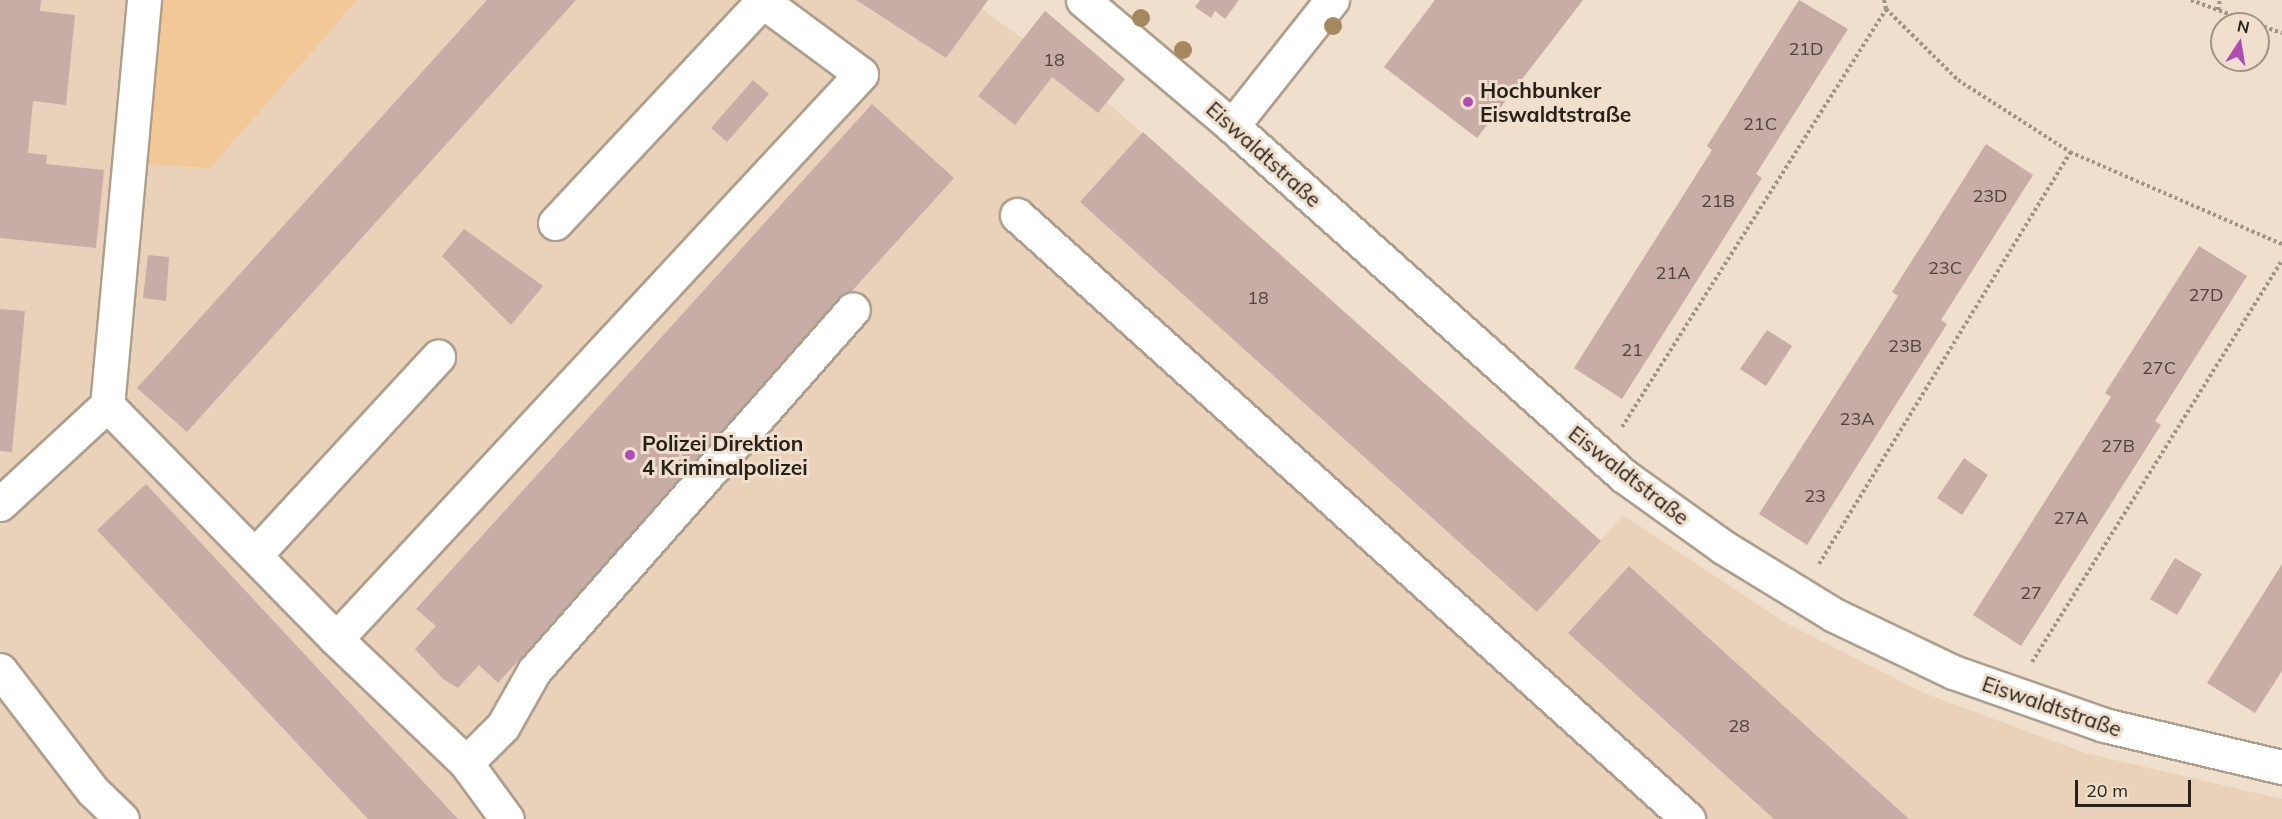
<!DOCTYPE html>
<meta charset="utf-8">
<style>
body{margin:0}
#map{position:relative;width:2282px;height:819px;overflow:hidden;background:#f0dfcc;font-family:Mulish,sans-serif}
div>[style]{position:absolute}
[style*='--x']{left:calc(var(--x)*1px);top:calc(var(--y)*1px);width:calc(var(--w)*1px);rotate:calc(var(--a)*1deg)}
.built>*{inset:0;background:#e9d2b9}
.green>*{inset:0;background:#f2c897}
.building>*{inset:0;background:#c7ada6}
.path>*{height:4px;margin-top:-2px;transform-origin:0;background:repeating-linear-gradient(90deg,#9f9384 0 3px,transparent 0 6px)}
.roads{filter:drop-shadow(2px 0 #ae9e8c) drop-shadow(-2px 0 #ae9e8c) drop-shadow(0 2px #ae9e8c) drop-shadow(0 -2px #ae9e8c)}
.minor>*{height:33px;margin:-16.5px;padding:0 16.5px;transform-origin:16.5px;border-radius:16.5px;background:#fff}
.trees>*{width:18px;height:18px;margin:-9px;border-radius:50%;background:#a5885e}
.dots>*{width:16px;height:16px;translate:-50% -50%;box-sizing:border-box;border:3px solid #f0dfcc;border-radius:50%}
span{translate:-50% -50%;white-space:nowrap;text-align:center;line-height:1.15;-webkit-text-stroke:6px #f0dfcc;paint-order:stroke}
.number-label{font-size:18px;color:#4f443d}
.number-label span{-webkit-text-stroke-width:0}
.poi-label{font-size:21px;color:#27211a;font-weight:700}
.left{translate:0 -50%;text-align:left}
.street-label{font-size:21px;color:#27211a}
.north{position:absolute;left:2210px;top:12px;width:60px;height:60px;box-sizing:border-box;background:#f0dfcc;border:2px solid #a09385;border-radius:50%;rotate:12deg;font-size:16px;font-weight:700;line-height:24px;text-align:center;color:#27211a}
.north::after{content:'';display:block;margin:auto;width:21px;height:27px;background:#af4db4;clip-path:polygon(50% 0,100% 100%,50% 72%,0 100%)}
.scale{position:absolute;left:2075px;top:780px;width:116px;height:27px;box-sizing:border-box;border:3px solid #27211a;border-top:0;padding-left:8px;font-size:18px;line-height:21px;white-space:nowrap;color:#27211a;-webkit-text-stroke:4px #f0dfcc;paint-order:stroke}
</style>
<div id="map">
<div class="built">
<div style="clip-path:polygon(0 0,988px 0,982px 9px,1023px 39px,1045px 11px,1125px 79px,1107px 102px,1600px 541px,1623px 515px,1786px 623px,1924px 693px,2085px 753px,2282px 799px,2282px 819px,0 819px)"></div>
</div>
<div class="green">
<div style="clip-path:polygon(160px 0,357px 0,210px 168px,144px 164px)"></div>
</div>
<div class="building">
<div style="clip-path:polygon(0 0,41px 0,40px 11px,75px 15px,66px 105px,33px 101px,28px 153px,47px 155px,46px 164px,104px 170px,96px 248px,0 238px)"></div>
<div style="clip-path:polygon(487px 0,576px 0,187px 432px,137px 388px)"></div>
<div style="clip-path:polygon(856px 0,988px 0,946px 58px)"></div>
<div style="clip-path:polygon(1200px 0,1239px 0,1225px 19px,1215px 11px,1211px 18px,1195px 7px)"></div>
<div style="clip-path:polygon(1435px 0,1583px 0,1477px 138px,1384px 67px)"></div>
<div style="clip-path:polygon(1799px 0,1848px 29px,1756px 174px,1762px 178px,1622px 399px,1574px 368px,1712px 150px,1707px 146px)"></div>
<div style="clip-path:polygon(1045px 11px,1125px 79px,1098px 113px,1052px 77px,1015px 125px,978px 96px)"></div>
<div style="clip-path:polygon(753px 80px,769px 94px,727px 142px,711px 128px)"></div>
<div style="clip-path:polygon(872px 104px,954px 178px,498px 683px,479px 665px,458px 688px,443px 679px,415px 649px,436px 626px,416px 609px)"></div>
<div style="clip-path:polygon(1143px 132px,1601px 541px,1537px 612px,1080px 202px)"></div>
<div style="clip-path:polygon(1986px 144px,2033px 175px,1941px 320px,1947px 324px,1807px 545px,1759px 514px,1898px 296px,1892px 292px)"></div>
<div style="clip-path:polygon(464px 229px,543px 286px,511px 325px,442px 256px)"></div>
<div style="clip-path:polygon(2199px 246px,2247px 276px,2155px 421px,2161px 425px,2021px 646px,1973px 615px,2111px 397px,2105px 393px)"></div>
<div style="clip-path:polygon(148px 255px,169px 257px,166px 301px,143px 298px)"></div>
<div style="clip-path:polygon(0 309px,25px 311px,12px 452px,0 451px)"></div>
<div style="clip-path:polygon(1767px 330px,1792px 346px,1766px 386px,1740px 369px)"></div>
<div style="clip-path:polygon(1964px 458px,1988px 475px,1962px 515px,1937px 498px)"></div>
<div style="clip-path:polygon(146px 484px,458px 819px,368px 819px,97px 530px)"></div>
<div style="clip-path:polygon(2175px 558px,2202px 574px,2177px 615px,2150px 599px)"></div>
<div style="clip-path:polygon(2282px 564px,2282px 671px,2255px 713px,2207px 683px)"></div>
<div style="clip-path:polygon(1629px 566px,1909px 819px,1774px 819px,1568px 633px)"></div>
</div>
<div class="path">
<div style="--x:1884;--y:0;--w:9;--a:77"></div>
<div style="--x:1886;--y:9;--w:101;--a:44.6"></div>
<div style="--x:1958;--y:80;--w:133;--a:32.7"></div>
<div style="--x:2070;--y:152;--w:231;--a:23.5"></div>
<div style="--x:2191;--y:0;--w:69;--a:20.3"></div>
<div style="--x:2218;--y:10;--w:10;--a:-79"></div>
<div style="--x:2258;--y:25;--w:25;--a:18"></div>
<div style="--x:1622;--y:427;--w:494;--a:-57.7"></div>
<div style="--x:1819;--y:564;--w:482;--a:-58.6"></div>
<div style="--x:2032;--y:662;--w:473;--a:-58.1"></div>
</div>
<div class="roads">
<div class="minor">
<div style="--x:144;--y:0;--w:407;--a:95.2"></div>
<div style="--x:107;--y:405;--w:327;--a:45.6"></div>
<div style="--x:336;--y:639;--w:180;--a:43.6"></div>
<div style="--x:466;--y:763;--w:69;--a:53.8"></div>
<div style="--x:1083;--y:0;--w:195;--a:40.2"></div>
<div style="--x:1232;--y:126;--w:526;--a:41.76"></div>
<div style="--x:1624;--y:476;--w:122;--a:35.6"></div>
<div style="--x:1723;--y:547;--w:130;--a:31.5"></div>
<div style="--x:1834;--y:615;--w:132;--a:25.6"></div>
<div style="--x:1953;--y:672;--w:160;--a:19.3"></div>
<div style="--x:2104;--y:725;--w:183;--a:13.3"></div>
<div style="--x:1232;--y:126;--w:161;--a:-51.6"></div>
<div style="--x:1017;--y:215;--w:903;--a:41.99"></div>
<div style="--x:555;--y:223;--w:304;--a:-46.9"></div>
<div style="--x:0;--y:504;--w:146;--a:-42.8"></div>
<div style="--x:255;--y:555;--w:270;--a:-47.3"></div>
<div style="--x:336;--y:639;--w:771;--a:-47.1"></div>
<div style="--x:861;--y:74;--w:124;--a:-143.5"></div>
<div style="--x:0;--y:670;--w:153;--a:52.5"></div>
<div style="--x:93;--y:791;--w:40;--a:44"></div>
<div style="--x:466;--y:763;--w:52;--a:-45"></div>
<div style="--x:503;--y:726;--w:63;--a:-60.6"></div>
<div style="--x:534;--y:671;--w:482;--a:-48.6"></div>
</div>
</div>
<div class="trees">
<div style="left:1141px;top:18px"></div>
<div style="left:1333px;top:26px"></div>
<div style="left:1183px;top:50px"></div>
</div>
<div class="dots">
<div style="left:1468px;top:102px;background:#af4db4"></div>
<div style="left:630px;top:455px;background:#af4db4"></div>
</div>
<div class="number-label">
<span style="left:1806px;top:49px">21D</span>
<span style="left:1054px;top:60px">18</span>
<span style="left:1760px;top:124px">21C</span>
<span style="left:1990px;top:196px">23D</span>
<span style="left:1718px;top:201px">21B</span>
<span style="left:1945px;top:268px">23C</span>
<span style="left:1673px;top:273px">21A</span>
<span style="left:2206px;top:295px">27D</span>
<span style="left:1258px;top:298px">18</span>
<span style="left:1905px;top:346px">23B</span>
<span style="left:1632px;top:350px">21</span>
<span style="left:2159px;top:368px">27C</span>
<span style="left:1857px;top:419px">23A</span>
<span style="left:2118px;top:446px">27B</span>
<span style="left:1815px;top:496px">23</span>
<span style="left:2071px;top:518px">27A</span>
<span style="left:2031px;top:593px">27</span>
<span style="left:1739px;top:726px">28</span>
</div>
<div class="poi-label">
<span class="left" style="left:1480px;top:102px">Hochbunker<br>Eiswaldtstraße</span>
<span class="left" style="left:642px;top:455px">Polizei Direktion<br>4 Kriminalpolizei</span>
</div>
<div class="street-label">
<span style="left:1264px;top:154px;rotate:42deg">Eiswaldtstraße</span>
<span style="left:1629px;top:475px;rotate:38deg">Eiswaldtstraße</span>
<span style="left:2052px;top:706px;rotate:19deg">Eiswaldtstraße</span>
</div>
<div class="north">N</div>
<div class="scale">20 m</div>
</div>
